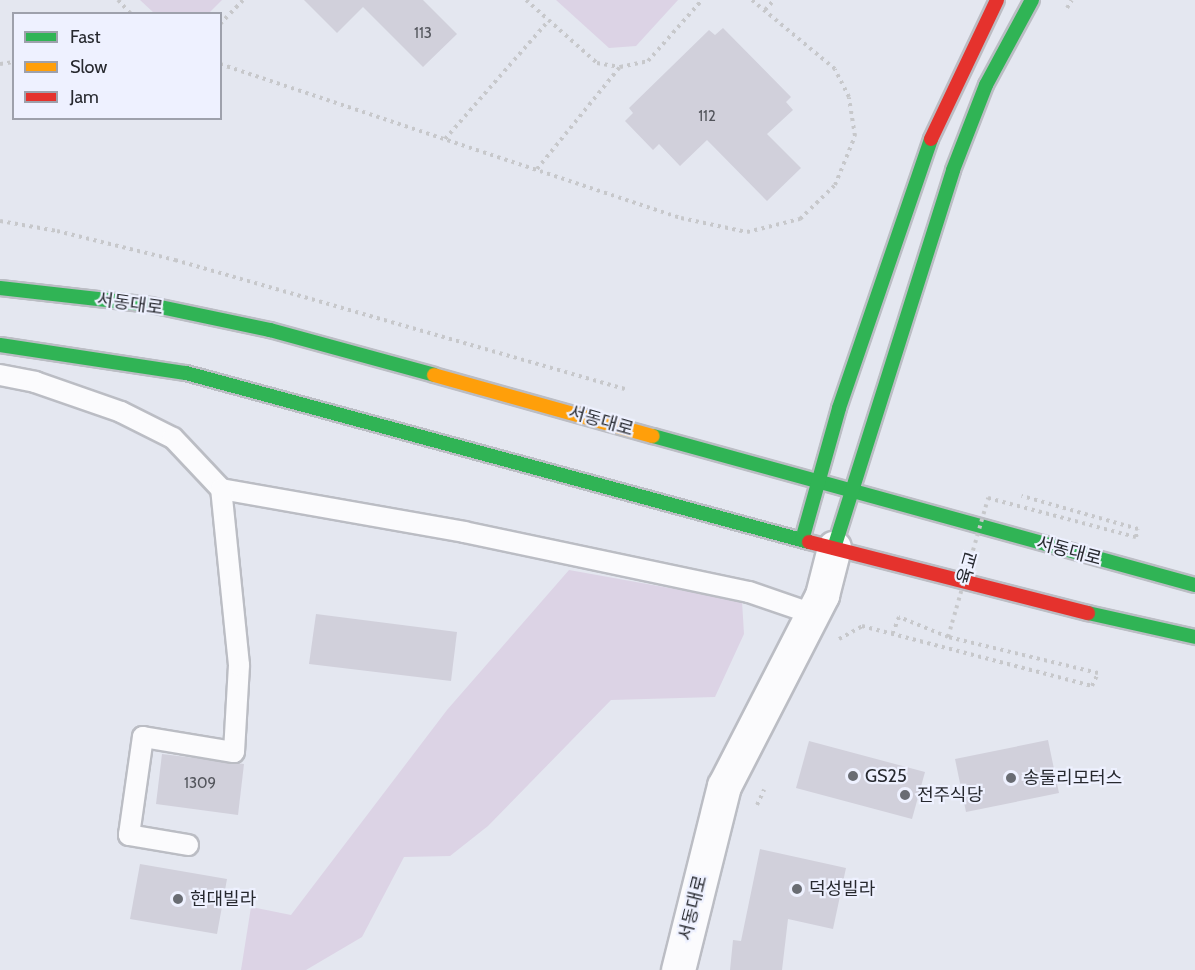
<!DOCTYPE html>
<meta charset="utf-8">
<style>
body{margin:0}
#map{position:relative;width:1195px;height:970px;overflow:hidden;background:#e4e7f0;font-family:Cabin,"Noto Sans KR",sans-serif}
div>[style]{position:absolute}
[style*='--x']{left:calc(var(--x)*1px);top:calc(var(--y)*1px);width:calc(var(--w)*1px);rotate:calc(var(--a)*1deg)}
.green>*{inset:0;background:#dcd3e5}
.building>*{inset:0;background:#d1d0db}
.path>*{height:4px;margin-top:-2px;transform-origin:0;background:repeating-linear-gradient(90deg,#c7c8cb 0 3px,transparent 0 7.5px)}
.roads{filter:drop-shadow(2px 0 #bbbdc4) drop-shadow(-2px 0 #bbbdc4) drop-shadow(0 2px #bbbdc4) drop-shadow(0 -2px #bbbdc4)}
.lane>*{height:20px;margin:-10px;padding:0 10px;transform-origin:10px;border-radius:10px;background:#fbfbfd}
.street>*{height:33px;margin:-16.5px;padding:0 16.5px;transform-origin:16.5px;border-radius:16.5px;background:#fbfbfd}
.fast>*{height:14px;margin:-7px;padding:0 7px;transform-origin:7px;border-radius:7px;background:#30b455}
.slow>*{height:14px;margin:-7px;padding:0 7px;transform-origin:7px;border-radius:7px;background:#ff9f0a}
.jam>*{height:14px;margin:-7px;padding:0 7px;transform-origin:7px;border-radius:7px;background:#e5322d}
.path-bridge>*{height:4px;margin-top:-2px;transform-origin:0;background:repeating-linear-gradient(90deg,#c7c8cb 0 3px,transparent 0 7.5px)}
.dots>*{width:16px;height:16px;translate:-50% -50%;box-sizing:border-box;border:3px solid #eef1ff;border-radius:50%}
span{translate:-50% -50%;white-space:nowrap;text-align:center;line-height:1.15;-webkit-text-stroke:4.5px #eef1ff;paint-order:stroke}
.number-label{font-size:15px;color:#52545b}
.number-label span{-webkit-text-stroke-width:0}
.street-label{font-size:18px;color:#27292f}
.poi-label{font-size:18px;color:#27292f}
.left{translate:0 -50%;text-align:left}
.legend{position:absolute;left:12px;top:12px;width:210px;height:108px;box-sizing:border-box;background:#eef1ff;border:2px solid #9ea1ac;margin:0;padding:8px 10px;list-style:none;font-size:18px;color:#27292f}
.legend li{display:flex;align-items:center;gap:12px;height:30px}
.legend b{width:30px;border:2px solid #9ea1ac}
</style>
<div id="map">
<div class="green">
<div style="clip-path:polygon(140px 0,222px 0,208px 14px,154px 13px)"></div>
<div style="clip-path:polygon(556px 0,678px 0,636px 46px,609px 48px)"></div>
<div style="clip-path:polygon(569px 570px,742px 601px,744px 634px,715px 697px,611px 700px,488px 826px,450px 856px,404px 857px,362px 937px,306px 970px,241px 970px,251px 907px,291px 915px,447px 710px)"></div>
</div>
<div class="building">
<div style="clip-path:polygon(304px 0,423px 0,457px 34px,423px 67px,363px 7px,337px 33px)"></div>
<div style="clip-path:polygon(723px 28px,791px 97px,786px 102px,793px 110px,767px 134px,801px 168px,767px 201px,707px 140px,680px 166px,659px 144px,653px 150px,625px 121px,633px 113px,629px 108px,709px 30px,715px 35px)"></div>
<div style="clip-path:polygon(316px 614px,457px 632px,451px 681px,309px 664px)"></div>
<div style="clip-path:polygon(1048px 740px,1059px 793px,966px 812px,955px 759px)"></div>
<div style="clip-path:polygon(809px 741px,925px 772px,912px 819px,796px 788px)"></div>
<div style="clip-path:polygon(162px 754px,244px 764px,238px 815px,156px 804px)"></div>
<div style="clip-path:polygon(760px 849px,846px 868px,833px 929px,788px 919px,782px 970px,730px 970px,733px 940px,741px 941px)"></div>
<div style="clip-path:polygon(140px 864px,227px 879px,217px 934px,130px 919px)"></div>
</div>
<div class="path">
<div style="--x:118;--y:0;--w:19;--a:47"></div>
<div style="--x:526;--y:0;--w:95;--a:41.6"></div>
<div style="--x:597;--y:63;--w:23;--a:10"></div>
<div style="--x:620;--y:67;--w:29;--a:-12"></div>
<div style="--x:648;--y:61;--w:81;--a:-48.5"></div>
<div style="--x:1067;--y:8;--w:9;--a:-58"></div>
<div style="--x:765;--y:10;--w:13;--a:-48"></div>
<div style="--x:220;--y:24;--w:33;--a:-46"></div>
<div style="--x:0;--y:64;--w:14;--a:-8"></div>
<div style="--x:220;--y:64;--w:486;--a:18.5"></div>
<div style="--x:681;--y:218;--w:67;--a:12"></div>
<div style="--x:747;--y:232;--w:55;--a:-13.8"></div>
<div style="--x:800;--y:219;--w:49;--a:-44.2"></div>
<div style="--x:835;--y:185;--w:53;--a:-67.8"></div>
<div style="--x:855;--y:136;--w:39;--a:-99"></div>
<div style="--x:849;--y:97;--w:31;--a:-117"></div>
<div style="--x:835;--y:69;--w:108;--a:-140.3"></div>
<div style="--x:445;--y:139;--w:158;--a:-48.8"></div>
<div style="--x:537;--y:169;--w:132;--a:-50.9"></div>
<div style="--x:0;--y:221;--w:58;--a:10"></div>
<div style="--x:57;--y:231;--w:122;--a:13.8"></div>
<div style="--x:175;--y:260;--w:468;--a:16"></div>
<div style="--x:839;--y:639;--w:26;--a:-29"></div>
<div style="--x:862;--y:626;--w:238;--a:14.6"></div>
<div style="--x:1092;--y:686;--w:14;--a:-65"></div>
<div style="--x:1098;--y:673;--w:154;--a:-166.5"></div>
<div style="--x:948;--y:637;--w:53;--a:-157.8"></div>
<div style="--x:899;--y:617;--w:17;--a:111"></div>
<div style="--x:757;--y:805;--w:17;--a:-65"></div>
</div>
<div class="roads">
<div class="lane">
<div style="--x:0;--y:375;--w:36;--a:11"></div>
<div style="--x:35;--y:382;--w:91;--a:19.2"></div>
<div style="--x:121;--y:412;--w:58;--a:26.6"></div>
<div style="--x:173;--y:438;--w:70;--a:46.7"></div>
<div style="--x:221;--y:489;--w:247;--a:10"></div>
<div style="--x:464;--y:532;--w:291;--a:11.9"></div>
<div style="--x:749;--y:592;--w:65;--a:19"></div>
<div style="--x:188;--y:845;--w:60;--a:-170.4"></div>
<div style="--x:129;--y:835;--w:99;--a:-81.9"></div>
<div style="--x:143;--y:737;--w:92;--a:9.4"></div>
<div style="--x:234;--y:752;--w:87;--a:-86.7"></div>
<div style="--x:239;--y:665;--w:177;--a:-95.8"></div>
</div>
<div class="street">
<div style="--x:678;--y:970;--w:190;--a:-76"></div>
<div style="--x:724;--y:786;--w:215;--a:-62.8"></div>
<div style="--x:822;--y:595;--w:49;--a:-75.7"></div>
</div>
<div class="fast">
<div style="--x:0;--y:288;--w:152;--a:6.4"></div>
<div style="--x:151;--y:305;--w:122;--a:11.9"></div>
<div style="--x:270;--y:330;--w:170;--a:15.3"></div>
<div style="--x:0;--y:345;--w:188;--a:8.6"></div>
<div style="--x:186;--y:373;--w:646;--a:15.18"></div>
<div style="--x:653;--y:436;--w:562;--a:15.37"></div>
<div style="--x:802;--y:540;--w:137;--a:-74.3"></div>
<div style="--x:839;--y:408;--w:284;--a:-71.1"></div>
<div style="--x:834;--y:548;--w:396;--a:-72.5"></div>
<div style="--x:953;--y:170;--w:91;--a:-68.8"></div>
<div style="--x:986;--y:85;--w:97;--a:-61.6"></div>
<div style="--x:1088;--y:613;--w:110;--a:12.6"></div>
</div>
<div class="slow">
<div style="--x:434;--y:375;--w:227;--a:15.6"></div>
</div>
<div class="jam">
<div style="--x:931;--y:139;--w:154;--a:-64.6"></div>
<div style="--x:809;--y:542;--w:288;--a:14.3"></div>
</div>
</div>
<div class="path-bridge">
<div style="--x:948;--y:637;--w:145;--a:-73.9"></div>
<div style="--x:988;--y:498;--w:153;--a:14.8"></div>
<div style="--x:1136;--y:537;--w:8;--a:-76"></div>
<div style="--x:1138;--y:529;--w:121;--a:-164.1"></div>
</div>
<div class="dots">
<div style="left:853px;top:776px;background:#696c73"></div>
<div style="left:1011px;top:778px;background:#696c73"></div>
<div style="left:905px;top:795px;background:#696c73"></div>
<div style="left:797px;top:889px;background:#696c73"></div>
<div style="left:178px;top:899px;background:#696c73"></div>
</div>
<div class="number-label">
<span style="left:423px;top:34px">113</span>
<span style="left:707px;top:117px">112</span>
<span style="left:200px;top:784px">1309</span>
</div>
<div class="street-label">
<span style="left:130px;top:304px;rotate:8deg">서동대로</span>
<span style="left:601px;top:421px;rotate:16deg">서동대로</span>
<span style="left:1069px;top:551px;rotate:15deg">서동대로</span>
<span style="left:968px;top:568px;rotate:-74deg">육교</span>
<span style="left:693px;top:908px;rotate:-76deg">서동대로</span>
</div>
<div class="poi-label">
<span class="left" style="left:865px;top:776px">GS25</span>
<span class="left" style="left:1023px;top:778px">송둘리모터스</span>
<span class="left" style="left:917px;top:795px">전주식당</span>
<span class="left" style="left:809px;top:889px">덕성빌라</span>
<span class="left" style="left:190px;top:899px">현대빌라</span>
</div>
<ul class="legend">
<li><b style="height:8px;background:#30b455"></b>Fast</li>
<li><b style="height:8px;background:#ff9f0a"></b>Slow</li>
<li><b style="height:8px;background:#e5322d"></b>Jam</li>
</ul>
</div>
